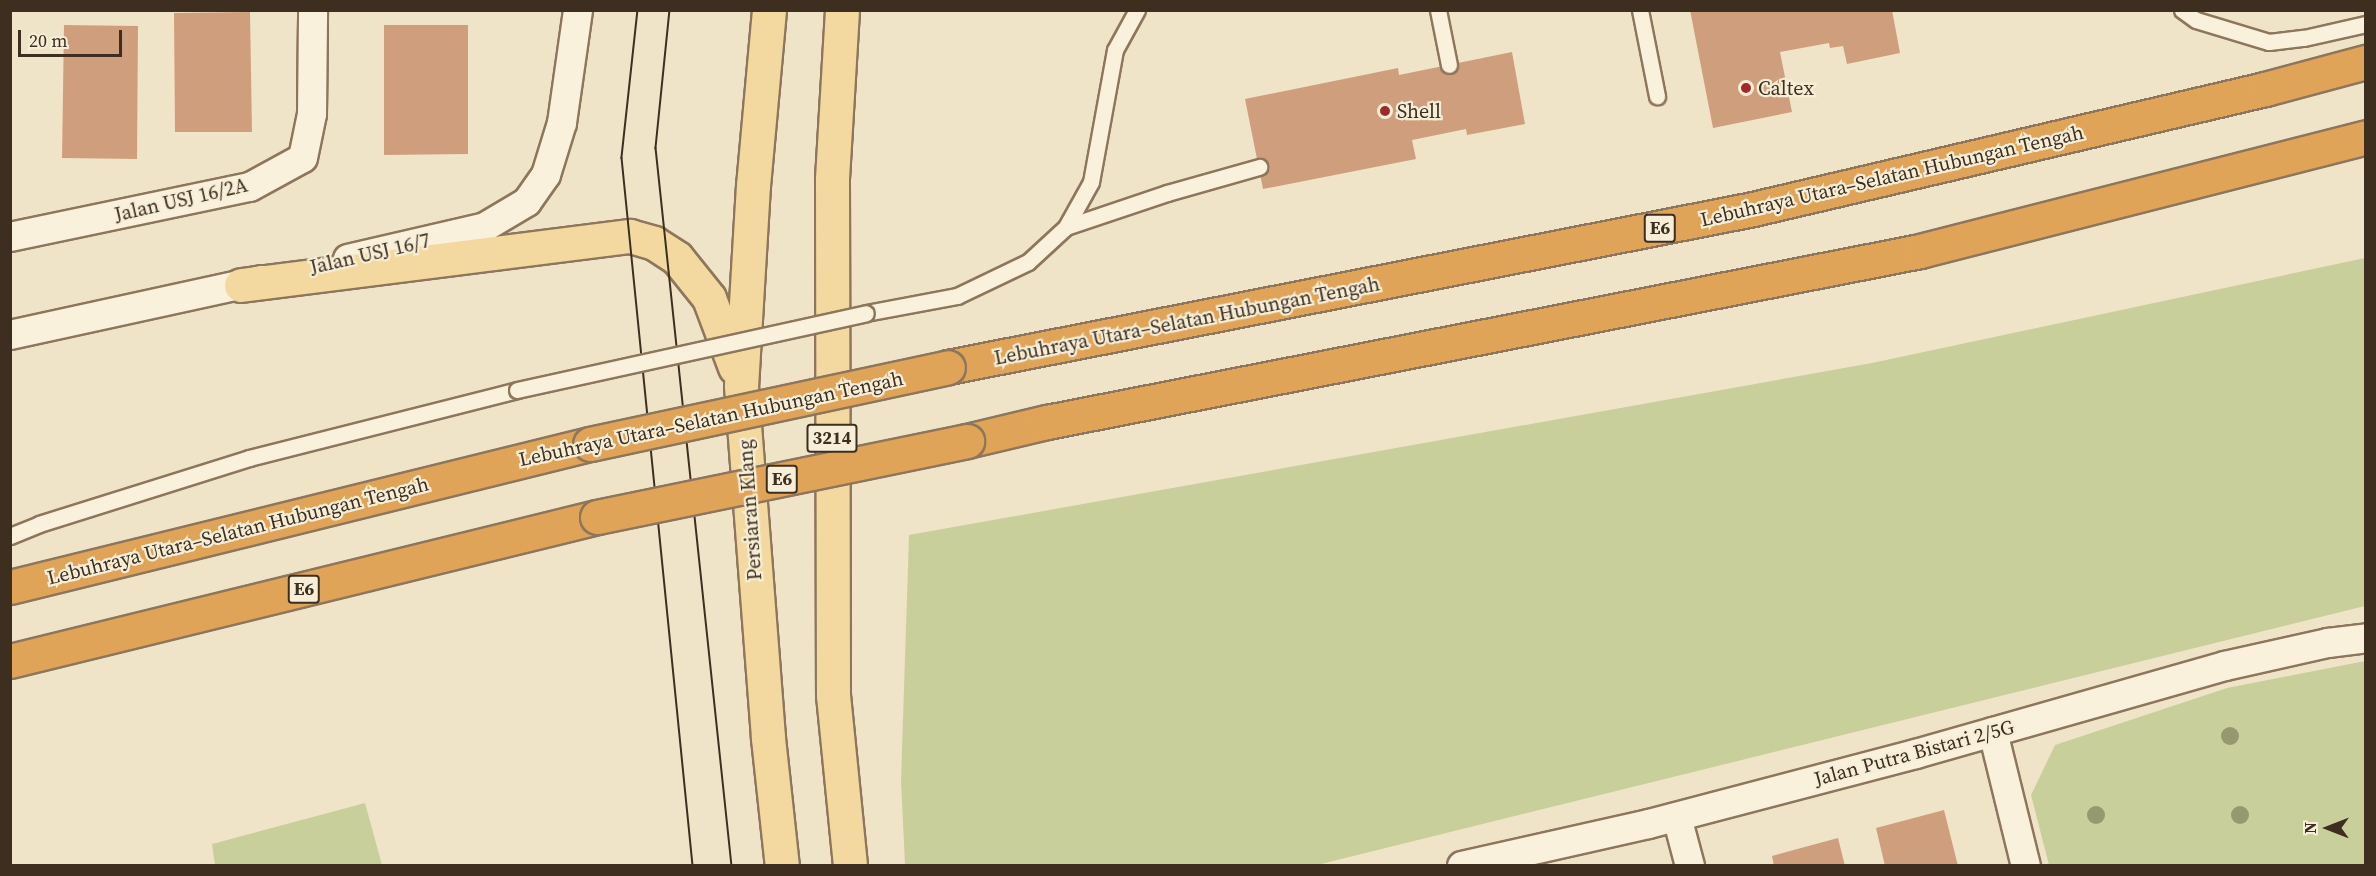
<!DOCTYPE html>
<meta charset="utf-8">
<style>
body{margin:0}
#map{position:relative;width:2376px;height:876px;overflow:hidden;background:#f0e4c8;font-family:"Source Serif 4",serif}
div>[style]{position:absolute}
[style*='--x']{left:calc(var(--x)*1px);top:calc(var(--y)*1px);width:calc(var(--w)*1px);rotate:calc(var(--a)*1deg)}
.green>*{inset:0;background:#c9cf9b}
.building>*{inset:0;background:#cf9f7d}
.roads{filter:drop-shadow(2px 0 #8d765c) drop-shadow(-2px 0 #8d765c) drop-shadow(0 2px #8d765c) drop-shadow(0 -2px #8d765c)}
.service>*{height:15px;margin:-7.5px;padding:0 7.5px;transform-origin:7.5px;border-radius:7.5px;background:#faf1dc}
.minor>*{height:28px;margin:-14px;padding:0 14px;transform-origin:14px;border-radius:14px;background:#faf1dc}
.primary>*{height:33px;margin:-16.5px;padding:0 16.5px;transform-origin:16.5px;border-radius:16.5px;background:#f3d9a0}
.motorway>*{height:33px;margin:-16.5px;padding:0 16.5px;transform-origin:16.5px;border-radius:16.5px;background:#e0a458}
.tram>*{height:1.5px;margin:-0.75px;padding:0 0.75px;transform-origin:0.75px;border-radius:0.75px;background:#3d2e20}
.bridges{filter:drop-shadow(2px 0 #8d765c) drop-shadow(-2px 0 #8d765c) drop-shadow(0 2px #8d765c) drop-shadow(0 -2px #8d765c)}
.service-bridge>*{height:15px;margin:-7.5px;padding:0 7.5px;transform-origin:7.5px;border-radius:7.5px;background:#faf1dc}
.motorway-bridge>*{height:33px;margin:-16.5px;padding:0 16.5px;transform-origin:16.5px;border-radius:16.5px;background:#e0a458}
.trees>*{width:18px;height:18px;margin:-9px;border-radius:50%;background:#96986f}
.dots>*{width:16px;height:16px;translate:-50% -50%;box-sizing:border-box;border:3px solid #f7eed8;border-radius:50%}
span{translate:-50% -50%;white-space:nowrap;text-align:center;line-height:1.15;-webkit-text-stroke:4.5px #f7eed8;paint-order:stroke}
.shield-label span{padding:2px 4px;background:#f7eed8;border:2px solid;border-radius:4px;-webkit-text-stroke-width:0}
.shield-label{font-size:18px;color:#3d2e20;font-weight:700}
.poi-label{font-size:20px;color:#3d2e20}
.left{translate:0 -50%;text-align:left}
.street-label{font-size:20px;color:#3d2e20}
.frame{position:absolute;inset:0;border:12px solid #3d2e20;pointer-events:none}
.north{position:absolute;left:2298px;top:798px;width:60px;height:60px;-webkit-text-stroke:4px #f7eed8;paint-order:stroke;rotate:270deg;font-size:16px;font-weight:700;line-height:24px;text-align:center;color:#3d2e20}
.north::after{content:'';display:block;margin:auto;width:21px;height:27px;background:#3d2e20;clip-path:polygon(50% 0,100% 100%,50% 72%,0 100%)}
.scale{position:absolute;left:18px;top:30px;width:104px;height:27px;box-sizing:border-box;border:3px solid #3d2e20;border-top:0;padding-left:8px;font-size:18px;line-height:21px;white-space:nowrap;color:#3d2e20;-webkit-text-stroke:4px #f7eed8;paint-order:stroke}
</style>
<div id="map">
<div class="green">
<div style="clip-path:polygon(2365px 258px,2365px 606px,1317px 865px,905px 865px,901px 780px,909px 535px,1872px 363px)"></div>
<div style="clip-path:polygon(2365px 661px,2365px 865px,2049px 865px,2031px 795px,2055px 745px,2227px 688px)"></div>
<div style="clip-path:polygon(365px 803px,382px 865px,215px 865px,212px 844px)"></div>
</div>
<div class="building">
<div style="clip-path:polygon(1690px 10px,1892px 10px,1900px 53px,1847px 64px,1843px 46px,1830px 48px,1829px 43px,1780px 52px,1792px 112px,1713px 128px)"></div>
<div style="clip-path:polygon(250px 12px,252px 132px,175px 132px,174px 13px)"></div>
<div style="clip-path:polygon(64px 25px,138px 26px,137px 159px,62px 158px)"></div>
<div style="clip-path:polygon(384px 25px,468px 25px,468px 154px,384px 155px)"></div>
<div style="clip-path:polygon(1512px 52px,1525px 124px,1467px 135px,1466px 129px,1412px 140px,1416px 159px,1263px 189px,1245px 99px,1398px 68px,1399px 75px)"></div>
<div style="clip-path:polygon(1944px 810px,1958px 866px,1885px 866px,1876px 828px)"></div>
<div style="clip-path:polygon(1838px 838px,1845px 866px,1774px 866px,1772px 856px)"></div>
</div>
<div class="roads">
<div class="service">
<div style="--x:1438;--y:10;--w:56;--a:78.7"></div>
<div style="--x:1640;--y:10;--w:88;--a:78.8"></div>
<div style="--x:2182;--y:10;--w:17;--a:36"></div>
<div style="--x:2196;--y:20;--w:76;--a:16.8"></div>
<div style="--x:2269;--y:42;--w:35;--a:-7"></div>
<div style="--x:2304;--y:38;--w:64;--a:-12.7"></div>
<div style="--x:1066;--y:227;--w:107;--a:-18.6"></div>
<div style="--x:1167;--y:193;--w:96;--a:-15.8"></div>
<div style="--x:866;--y:313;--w:93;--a:-10.6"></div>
<div style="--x:957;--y:296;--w:79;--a:-25.6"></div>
<div style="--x:1028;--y:262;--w:52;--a:-42.6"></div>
<div style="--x:1066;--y:227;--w:51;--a:-60.9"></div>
<div style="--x:1091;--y:182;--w:134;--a:-79.7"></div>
<div style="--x:1115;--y:50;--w:46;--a:-61.2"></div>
<div style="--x:10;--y:536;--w:31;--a:-22"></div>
<div style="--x:39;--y:524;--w:220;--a:-17.4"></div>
<div style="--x:249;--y:458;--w:276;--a:-14.2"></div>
</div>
<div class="minor">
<div style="--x:10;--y:237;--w:245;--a:-11.8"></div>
<div style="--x:250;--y:187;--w:60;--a:-28.7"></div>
<div style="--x:303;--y:158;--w:45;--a:-78.4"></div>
<div style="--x:312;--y:114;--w:104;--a:-89.4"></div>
<div style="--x:348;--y:259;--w:141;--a:-13.1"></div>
<div style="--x:485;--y:227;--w:49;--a:-30.8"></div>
<div style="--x:527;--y:202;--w:33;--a:-55"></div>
<div style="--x:546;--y:175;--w:54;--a:-72.9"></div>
<div style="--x:562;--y:123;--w:114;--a:-81.9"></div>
<div style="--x:10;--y:335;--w:258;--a:-12.3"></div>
<div style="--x:1993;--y:732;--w:138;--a:76.2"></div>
<div style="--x:1677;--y:817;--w:51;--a:75.1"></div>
<div style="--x:1462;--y:866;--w:192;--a:-12.7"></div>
<div style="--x:1649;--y:824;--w:276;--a:-14.7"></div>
<div style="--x:1916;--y:754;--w:321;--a:-15.9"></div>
<div style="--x:2225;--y:666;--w:106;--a:-12.6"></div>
<div style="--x:2328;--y:643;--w:38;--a:-7"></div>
</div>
<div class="primary">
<div style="--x:769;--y:10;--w:176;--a:95.2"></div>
<div style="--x:753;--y:185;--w:201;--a:93.4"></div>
<div style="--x:741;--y:386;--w:353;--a:85.6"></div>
<div style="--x:768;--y:738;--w:129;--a:83.8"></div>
<div style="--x:842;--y:10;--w:170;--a:93.4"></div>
<div style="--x:832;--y:180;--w:515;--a:89.89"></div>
<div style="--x:833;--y:695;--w:172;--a:84.3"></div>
<div style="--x:241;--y:285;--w:392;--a:-7.2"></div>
<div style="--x:630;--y:236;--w:25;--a:16"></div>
<div style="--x:654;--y:243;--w:27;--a:33"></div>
<div style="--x:677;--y:258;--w:51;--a:51.3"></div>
<div style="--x:709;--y:298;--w:74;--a:69.4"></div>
</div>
<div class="motorway">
<div style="--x:948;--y:367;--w:820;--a:-11.1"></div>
<div style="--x:1753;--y:209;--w:526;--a:-13.19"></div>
<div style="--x:2265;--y:89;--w:105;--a:-15"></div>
<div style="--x:967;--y:441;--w:82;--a:-13.4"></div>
<div style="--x:1047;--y:422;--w:890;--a:-11.08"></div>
<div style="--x:1920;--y:251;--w:460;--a:-14.3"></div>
<div style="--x:10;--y:587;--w:597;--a:-13.85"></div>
<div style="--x:10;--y:661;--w:604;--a:-13.78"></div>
</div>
</div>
<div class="tram">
<div style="--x:638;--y:10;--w:149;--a:96.2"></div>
<div style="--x:622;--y:158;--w:712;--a:84.27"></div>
<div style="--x:670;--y:10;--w:139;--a:95.8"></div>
<div style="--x:656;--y:148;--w:722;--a:83.96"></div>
</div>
<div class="bridges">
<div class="service-bridge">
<div style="--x:517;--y:390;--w:357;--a:-12.4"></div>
</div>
<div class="motorway-bridge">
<div style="--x:590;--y:444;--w:366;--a:-12.1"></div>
<div style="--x:597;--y:517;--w:378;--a:-11.6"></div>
</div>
</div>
<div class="trees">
<div style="left:2230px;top:736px"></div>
<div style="left:2096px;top:815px"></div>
<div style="left:2240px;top:815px"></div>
</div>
<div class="dots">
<div style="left:1746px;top:88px;background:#9e2a2b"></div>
<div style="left:1385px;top:111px;background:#9e2a2b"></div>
</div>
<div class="shield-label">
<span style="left:1660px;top:228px">E6</span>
<span style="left:832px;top:438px">3214</span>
<span style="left:782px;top:479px">E6</span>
<span style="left:304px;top:589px">E6</span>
</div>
<div class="poi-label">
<span class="left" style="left:1758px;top:88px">Caltex</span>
<span class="left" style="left:1397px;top:111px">Shell</span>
</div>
<div class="street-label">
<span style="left:1892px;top:176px;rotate:-13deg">Lebuhraya Utara–Selatan Hubungan Tengah</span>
<span style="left:181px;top:200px;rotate:-13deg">Jalan USJ 16/2A</span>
<span style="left:370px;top:254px;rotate:-13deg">Jalan USJ 16/7</span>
<span style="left:1187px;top:321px;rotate:-11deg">Lebuhraya Utara–Selatan Hubungan Tengah</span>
<span style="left:711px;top:419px;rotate:-12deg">Lebuhraya Utara–Selatan Hubungan Tengah</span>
<span style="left:750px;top:510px;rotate:-94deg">Persiaran Klang</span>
<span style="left:238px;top:531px;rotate:-14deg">Lebuhraya Utara–Selatan Hubungan Tengah</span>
<span style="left:1914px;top:753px;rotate:-15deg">Jalan Putra Bistari 2/5G</span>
</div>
<div class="frame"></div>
<div class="north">N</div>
<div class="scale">20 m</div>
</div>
